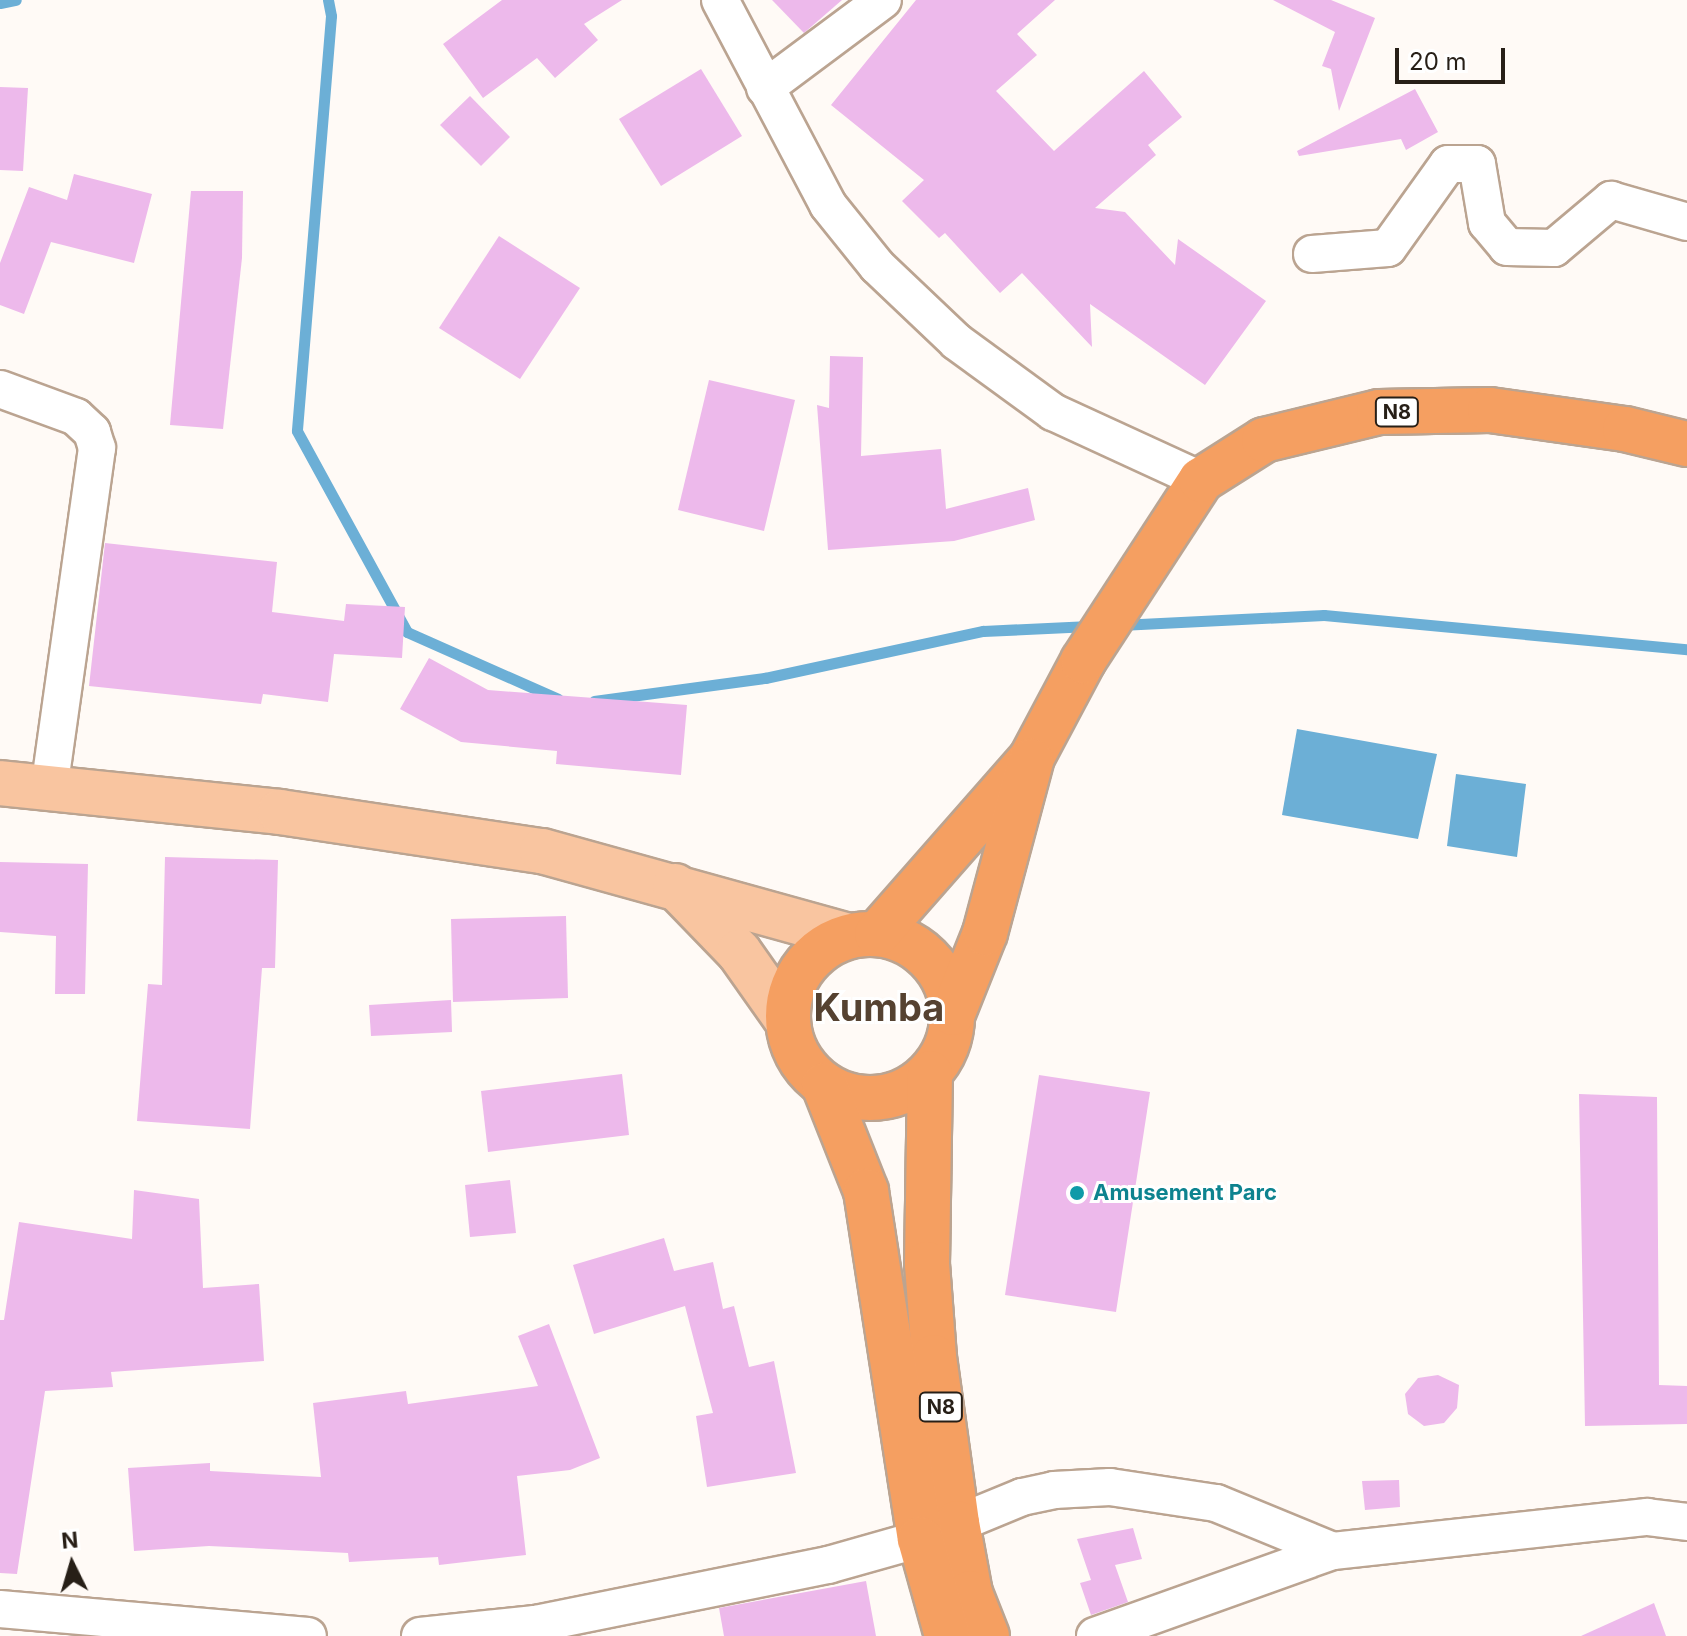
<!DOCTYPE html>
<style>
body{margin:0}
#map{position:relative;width:1687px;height:1636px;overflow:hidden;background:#fffaf6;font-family:Inter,sans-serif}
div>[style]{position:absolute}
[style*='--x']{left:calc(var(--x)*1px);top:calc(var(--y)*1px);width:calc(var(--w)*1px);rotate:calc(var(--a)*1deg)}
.water>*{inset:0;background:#6cafd6}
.stream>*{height:11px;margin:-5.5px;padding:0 5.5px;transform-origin:5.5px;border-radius:5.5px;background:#6cafd6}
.building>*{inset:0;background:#edb9eb}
.roads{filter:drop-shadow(2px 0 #bba491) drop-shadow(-2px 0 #bba491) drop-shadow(0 2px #bba491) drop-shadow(0 -2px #bba491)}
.minor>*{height:36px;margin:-18px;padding:0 18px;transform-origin:18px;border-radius:18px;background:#fff}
.major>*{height:44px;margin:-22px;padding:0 22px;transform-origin:22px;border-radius:22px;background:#f9c5a0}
.highway>*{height:44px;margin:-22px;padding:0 22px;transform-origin:22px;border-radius:22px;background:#f59f61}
.highway>.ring{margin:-22px;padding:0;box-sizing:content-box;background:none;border:44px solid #f59f61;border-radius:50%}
.dots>*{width:22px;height:22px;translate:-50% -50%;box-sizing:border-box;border:4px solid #fff;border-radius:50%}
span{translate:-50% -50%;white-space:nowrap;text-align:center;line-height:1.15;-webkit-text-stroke:6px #fff;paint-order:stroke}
.shield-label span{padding:2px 6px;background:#fff;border:2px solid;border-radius:6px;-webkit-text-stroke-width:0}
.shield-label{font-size:20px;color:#271f17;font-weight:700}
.culture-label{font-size:22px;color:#0d838f;font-weight:700}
.left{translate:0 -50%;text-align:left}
.town-label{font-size:38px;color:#554231;font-weight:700}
.north{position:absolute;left:32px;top:1524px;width:80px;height:80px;-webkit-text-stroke:6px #fff;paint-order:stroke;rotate:355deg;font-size:22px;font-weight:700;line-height:32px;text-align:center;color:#271f17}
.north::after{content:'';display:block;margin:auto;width:28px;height:36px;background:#271f17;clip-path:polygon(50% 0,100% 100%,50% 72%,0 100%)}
.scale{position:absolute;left:1395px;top:48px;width:110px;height:36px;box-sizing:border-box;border:4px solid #271f17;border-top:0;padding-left:10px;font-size:24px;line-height:28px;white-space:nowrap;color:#271f17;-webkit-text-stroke:6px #fff;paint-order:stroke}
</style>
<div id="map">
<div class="water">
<div style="clip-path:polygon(1297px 729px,1437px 754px,1418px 839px,1282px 815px)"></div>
<div style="clip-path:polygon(1456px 774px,1526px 784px,1517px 857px,1447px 846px)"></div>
</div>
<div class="stream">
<div style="--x:328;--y:0;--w:16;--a:79"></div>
<div style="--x:331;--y:16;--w:416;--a:94.7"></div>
<div style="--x:297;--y:431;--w:229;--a:61.3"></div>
<div style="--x:407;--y:632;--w:165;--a:23.9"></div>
<div style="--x:0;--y:3;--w:16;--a:-11"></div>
<div style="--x:1120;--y:625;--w:204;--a:-2.8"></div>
<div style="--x:1324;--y:615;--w:365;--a:5.4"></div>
<div style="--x:594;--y:701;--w:173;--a:-7.7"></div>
<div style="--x:765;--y:678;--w:223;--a:-12.2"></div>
<div style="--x:983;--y:631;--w:107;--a:-2.7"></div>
</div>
<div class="building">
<div style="clip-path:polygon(502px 0,622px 0,584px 24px,598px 40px,555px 78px,537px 58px,483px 98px,443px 44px)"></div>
<div style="clip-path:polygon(772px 0,842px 0,804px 33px)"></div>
<div style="clip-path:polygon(916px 0,1055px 0,1017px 34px,1037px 55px,996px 91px,1054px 151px,1144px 71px,1182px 117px,1148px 145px,1156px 155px,1095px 208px,1125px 212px,1175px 265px,1178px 239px,1266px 301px,1205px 385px,1090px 304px,1092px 347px,1022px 273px,1000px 293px,945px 233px,939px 238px,902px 201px,924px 180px,831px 105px)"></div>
<div style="clip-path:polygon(1273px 0,1331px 0,1375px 18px,1339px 111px,1331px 69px,1322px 66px,1335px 32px)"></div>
<div style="clip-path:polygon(701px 69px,742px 136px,661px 186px,619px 119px)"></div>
<div style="clip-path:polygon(0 87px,28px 88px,23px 171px,0 170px)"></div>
<div style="clip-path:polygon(1415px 89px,1438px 132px,1406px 150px,1401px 139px,1299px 156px,1297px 151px)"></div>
<div style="clip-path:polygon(470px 96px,510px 137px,481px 166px,440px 125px)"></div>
<div style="clip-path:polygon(74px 174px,152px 194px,134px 263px,51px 242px,24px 314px,0 305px,0 263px,29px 187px,67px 200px)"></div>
<div style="clip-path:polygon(191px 191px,243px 191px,242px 258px,223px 429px,170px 425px)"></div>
<div style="clip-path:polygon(499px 236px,580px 288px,520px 379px,439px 328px)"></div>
<div style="clip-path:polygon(830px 356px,863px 357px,861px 456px,941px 449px,946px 509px,1028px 488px,1035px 520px,954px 541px,828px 550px,817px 405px,829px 408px)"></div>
<div style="clip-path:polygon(709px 380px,795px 400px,764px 531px,678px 510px)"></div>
<div style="clip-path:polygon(105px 543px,277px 562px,272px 612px,344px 621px,346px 604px,405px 607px,402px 658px,334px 654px,328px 702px,263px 694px,261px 704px,89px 686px)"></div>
<div style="clip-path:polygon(429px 658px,488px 690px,687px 705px,681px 775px,556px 764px,557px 751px,461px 742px,400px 709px)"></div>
<div style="clip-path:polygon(165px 857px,278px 860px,275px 968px,262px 968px,250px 1129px,137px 1121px,148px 984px,162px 985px)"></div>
<div style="clip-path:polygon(0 862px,88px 864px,85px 994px,55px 994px,56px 936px,0 932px)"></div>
<div style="clip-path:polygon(566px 916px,568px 998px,453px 1002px,451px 919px)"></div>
<div style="clip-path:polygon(451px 1000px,452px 1032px,371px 1036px,369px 1005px)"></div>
<div style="clip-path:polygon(622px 1074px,629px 1135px,488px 1152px,481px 1091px)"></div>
<div style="clip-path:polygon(1039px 1075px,1150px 1092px,1116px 1312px,1005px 1295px)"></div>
<div style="clip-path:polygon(1579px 1094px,1657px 1097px,1659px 1385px,1687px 1386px,1687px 1424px,1585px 1426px)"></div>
<div style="clip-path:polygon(510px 1180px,516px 1233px,470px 1237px,465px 1185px)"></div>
<div style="clip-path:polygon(134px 1190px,199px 1199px,203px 1288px,259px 1284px,264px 1361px,111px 1372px,113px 1387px,45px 1391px,17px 1574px,0 1573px,0 1320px,4px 1320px,19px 1222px,132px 1239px)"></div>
<div style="clip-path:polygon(664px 1238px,674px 1271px,713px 1262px,723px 1309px,734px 1306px,749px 1367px,774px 1361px,796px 1473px,707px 1487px,696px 1416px,713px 1413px,685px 1306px,594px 1334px,573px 1265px)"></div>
<div style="clip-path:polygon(549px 1324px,600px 1458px,570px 1470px,517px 1476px,526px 1555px,439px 1565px,438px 1557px,349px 1562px,348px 1553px,209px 1546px,134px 1551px,128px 1468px,210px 1463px,210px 1471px,321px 1477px,313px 1403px,406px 1391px,408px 1404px,538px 1386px,518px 1336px)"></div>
<div style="clip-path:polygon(1438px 1375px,1459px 1385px,1457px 1408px,1444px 1423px,1424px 1426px,1408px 1414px,1405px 1394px,1418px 1378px)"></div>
<div style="clip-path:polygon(1399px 1480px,1400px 1507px,1365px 1510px,1362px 1481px)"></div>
<div style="clip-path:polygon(1133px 1528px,1142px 1559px,1115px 1565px,1128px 1602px,1091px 1615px,1080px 1583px,1091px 1580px,1077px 1539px)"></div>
<div style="clip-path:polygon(866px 1581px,876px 1636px,724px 1636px,719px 1608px)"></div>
<div style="clip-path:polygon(1654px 1603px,1666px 1636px,1581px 1636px)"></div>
</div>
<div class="roads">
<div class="minor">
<div style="--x:720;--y:0;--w:232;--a:62.2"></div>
<div style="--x:828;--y:205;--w:78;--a:51.2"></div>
<div style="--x:877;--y:266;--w:110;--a:43.5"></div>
<div style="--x:957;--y:342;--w:119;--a:36.1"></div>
<div style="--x:1053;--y:412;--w:163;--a:24.7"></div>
<div style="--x:765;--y:88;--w:147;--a:-36.7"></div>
<div style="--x:1312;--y:254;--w:76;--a:-4.5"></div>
<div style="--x:1388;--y:248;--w:103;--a:-54.5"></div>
<div style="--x:1448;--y:164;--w:29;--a:0"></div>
<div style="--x:1477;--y:164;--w:60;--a:80.4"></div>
<div style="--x:1487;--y:223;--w:31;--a:50"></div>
<div style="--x:1507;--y:247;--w:47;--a:1.2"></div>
<div style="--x:1554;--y:248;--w:75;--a:-40.1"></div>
<div style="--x:1611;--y:200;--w:79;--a:16.1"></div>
<div style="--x:0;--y:389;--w:81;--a:20.2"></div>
<div style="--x:76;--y:417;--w:22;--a:43"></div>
<div style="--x:92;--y:432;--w:17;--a:73"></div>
<div style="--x:97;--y:448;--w:343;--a:98"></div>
<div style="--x:0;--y:1609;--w:309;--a:5"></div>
<div style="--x:420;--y:1636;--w:116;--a:-6"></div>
<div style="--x:535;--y:1624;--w:299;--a:-11.4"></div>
<div style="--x:828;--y:1565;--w:96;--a:-15.8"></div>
<div style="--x:920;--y:1539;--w:110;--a:-22.4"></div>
<div style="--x:1022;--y:1497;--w:33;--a:-12"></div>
<div style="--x:1054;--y:1490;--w:56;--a:-3.1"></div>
<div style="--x:1110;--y:1487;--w:107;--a:8.6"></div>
<div style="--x:1216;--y:1503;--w:126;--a:22.3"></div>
<div style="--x:1095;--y:1636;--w:253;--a:-19.7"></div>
<div style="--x:1333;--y:1551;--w:316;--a:-6.2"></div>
<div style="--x:1647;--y:1517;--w:40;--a:7.1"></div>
</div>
<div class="major">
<div style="--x:0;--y:783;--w:281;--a:5.9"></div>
<div style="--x:280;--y:812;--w:265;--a:8.5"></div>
<div style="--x:542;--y:851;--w:318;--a:15.5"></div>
<div style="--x:675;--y:886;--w:92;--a:45.9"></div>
<div style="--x:739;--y:952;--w:83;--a:54.8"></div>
</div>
<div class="highway">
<div class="ring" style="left:788px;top:934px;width:120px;height:120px"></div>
<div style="--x:877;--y:934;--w:233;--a:-48.7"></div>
<div style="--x:1031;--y:759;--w:111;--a:-62"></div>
<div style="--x:1083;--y:661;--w:216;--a:-56.9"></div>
<div style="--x:1201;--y:480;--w:75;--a:-32.4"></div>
<div style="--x:1264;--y:440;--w:118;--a:-13.7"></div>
<div style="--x:1379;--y:412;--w:111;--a:-1"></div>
<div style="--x:1490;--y:410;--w:136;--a:8"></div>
<div style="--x:1625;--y:429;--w:64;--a:13.6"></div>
<div style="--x:953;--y:1013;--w:86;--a:-68.2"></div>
<div style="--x:985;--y:933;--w:178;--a:-75"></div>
<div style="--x:930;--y:1073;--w:191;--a:90.9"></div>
<div style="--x:927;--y:1264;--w:93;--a:85.7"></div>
<div style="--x:934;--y:1357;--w:168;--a:82.1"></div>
<div style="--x:957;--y:1523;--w:71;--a:79.5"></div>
<div style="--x:970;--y:1593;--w:46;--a:68.4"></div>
<div style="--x:824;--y:1085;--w:114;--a:68.4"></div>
<div style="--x:866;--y:1191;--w:352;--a:81.2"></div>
<div style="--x:920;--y:1539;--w:101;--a:74.4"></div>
</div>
</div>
<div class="dots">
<div style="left:1077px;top:1193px;background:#0f9aa8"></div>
</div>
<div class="shield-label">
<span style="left:1397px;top:412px">N8</span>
<span style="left:941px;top:1407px">N8</span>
</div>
<div class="culture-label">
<span class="left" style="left:1093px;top:1193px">Amusement Parc</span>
</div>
<div class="town-label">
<span style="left:879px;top:1008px">Kumba</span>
</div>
<div class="north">N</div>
<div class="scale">20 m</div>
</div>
